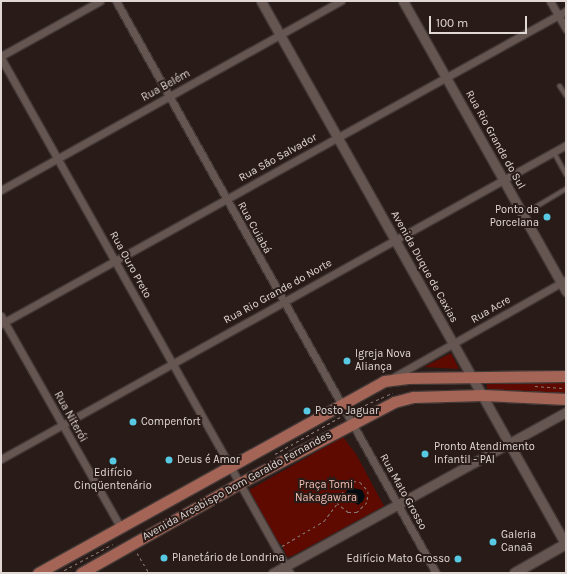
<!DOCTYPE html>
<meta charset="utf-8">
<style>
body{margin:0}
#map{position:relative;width:567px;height:574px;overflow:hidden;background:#281b18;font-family:Karla,sans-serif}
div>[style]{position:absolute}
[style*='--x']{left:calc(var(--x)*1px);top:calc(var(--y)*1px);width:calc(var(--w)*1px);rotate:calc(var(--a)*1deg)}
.green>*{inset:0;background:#5e0a00}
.water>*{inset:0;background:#000c0f}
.path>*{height:1px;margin-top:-0.5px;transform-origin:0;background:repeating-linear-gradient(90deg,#877c79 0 3px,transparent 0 6px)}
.roads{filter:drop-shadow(1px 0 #423836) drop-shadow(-1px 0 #423836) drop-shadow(0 1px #423836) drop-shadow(0 -1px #423836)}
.service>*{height:3.5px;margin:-1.75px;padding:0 1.75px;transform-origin:1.75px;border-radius:1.75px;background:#665652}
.minor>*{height:7px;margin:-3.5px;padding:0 3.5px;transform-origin:3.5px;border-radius:3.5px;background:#665652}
.tertiary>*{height:9px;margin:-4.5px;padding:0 4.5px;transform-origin:4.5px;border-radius:4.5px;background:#665652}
.secondary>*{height:10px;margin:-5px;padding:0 5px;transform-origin:5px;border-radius:5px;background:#665652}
.primary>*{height:11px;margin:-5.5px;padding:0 5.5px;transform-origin:5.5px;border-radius:5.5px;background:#a46456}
.dots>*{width:11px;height:11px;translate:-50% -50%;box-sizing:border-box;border:2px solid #281b18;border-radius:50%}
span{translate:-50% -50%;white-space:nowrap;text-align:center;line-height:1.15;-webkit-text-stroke:4px #281b18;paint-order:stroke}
.street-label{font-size:11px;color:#e1d8d5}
.poi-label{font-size:11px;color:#e1d8d5}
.right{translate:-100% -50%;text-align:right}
.left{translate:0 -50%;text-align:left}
.park-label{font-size:11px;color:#f4c2b6}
.frame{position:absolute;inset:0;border:2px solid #e1d8d5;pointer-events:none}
.scale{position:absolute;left:429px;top:16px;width:98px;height:18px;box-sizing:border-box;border:2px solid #e1d8d5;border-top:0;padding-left:5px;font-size:12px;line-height:14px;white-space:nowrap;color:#e1d8d5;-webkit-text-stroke:3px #281b18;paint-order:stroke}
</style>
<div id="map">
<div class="green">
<div style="clip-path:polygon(451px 353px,459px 369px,424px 367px)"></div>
<div style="clip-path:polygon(493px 380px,566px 382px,566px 396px,487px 390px,487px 384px)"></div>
<div style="clip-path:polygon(343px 437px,356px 454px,384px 506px,292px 556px,287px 557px,282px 545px,278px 542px,249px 490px)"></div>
</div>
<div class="water">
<div style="clip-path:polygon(353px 488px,362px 490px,365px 496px,363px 501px,358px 505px,350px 499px,342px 500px,347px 490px)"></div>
</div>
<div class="path">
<div style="--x:535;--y:386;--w:31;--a:4"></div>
<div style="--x:354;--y:410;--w:42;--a:-24.1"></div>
<div style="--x:275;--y:454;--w:75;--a:-29.6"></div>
<div style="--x:282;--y:546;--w:49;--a:-30.8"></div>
<div style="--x:324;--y:521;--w:26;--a:-53"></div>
<div style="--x:340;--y:500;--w:21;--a:-71"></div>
<div style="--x:347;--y:480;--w:13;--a:9"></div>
<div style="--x:360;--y:482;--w:12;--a:48"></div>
<div style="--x:368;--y:491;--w:11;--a:95"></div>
<div style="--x:367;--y:502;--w:14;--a:135"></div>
<div style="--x:357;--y:512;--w:9;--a:180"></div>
<div style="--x:348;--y:512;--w:14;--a:-141"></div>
<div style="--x:137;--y:553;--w:23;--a:59"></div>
<div style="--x:59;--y:573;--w:61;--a:-28.2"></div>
</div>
<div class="roads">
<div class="service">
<div style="--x:560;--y:86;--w:11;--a:56"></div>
<div style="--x:554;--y:152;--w:25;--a:61"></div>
<div style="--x:524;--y:214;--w:49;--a:-30.8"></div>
</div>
<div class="minor">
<div style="--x:116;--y:1;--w:655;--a:60.78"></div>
<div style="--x:550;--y:1;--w:32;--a:60"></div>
<div style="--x:1;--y:56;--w:113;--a:-29.1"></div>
<div style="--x:1;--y:58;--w:591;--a:60.7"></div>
<div style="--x:1;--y:190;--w:389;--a:-29.1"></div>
<div style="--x:1;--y:316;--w:244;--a:60.5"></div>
<div style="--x:1;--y:324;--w:646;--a:-28.99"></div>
<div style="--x:392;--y:378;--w:200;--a:-29.4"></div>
<div style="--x:1;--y:459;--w:646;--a:-29.06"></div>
</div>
<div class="tertiary">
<div style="--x:261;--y:1;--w:624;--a:60.72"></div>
<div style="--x:403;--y:1;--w:333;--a:60.7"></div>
<div style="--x:273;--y:573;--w:334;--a:-28.8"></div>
</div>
<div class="secondary">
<div style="--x:515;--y:573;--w:59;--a:-29.6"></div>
</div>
<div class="primary">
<div style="--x:38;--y:573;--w:396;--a:-29"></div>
<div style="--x:384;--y:381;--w:24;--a:-7"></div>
<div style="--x:408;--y:378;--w:158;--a:-0.7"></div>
<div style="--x:81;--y:573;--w:183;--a:-29.5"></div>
<div style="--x:240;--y:483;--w:174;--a:-27.7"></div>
<div style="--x:394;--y:402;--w:20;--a:-15"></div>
<div style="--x:413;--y:397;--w:69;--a:-1.7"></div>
<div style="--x:482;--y:395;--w:84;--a:2.7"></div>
</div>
</div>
<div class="dots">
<div style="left:547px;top:217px;background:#58c9e3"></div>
<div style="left:347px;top:361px;background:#58c9e3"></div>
<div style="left:307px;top:411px;background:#58c9e3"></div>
<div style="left:133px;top:422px;background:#58c9e3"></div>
<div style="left:425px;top:454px;background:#58c9e3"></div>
<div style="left:169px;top:460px;background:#58c9e3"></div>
<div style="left:113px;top:461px;background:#58c9e3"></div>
<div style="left:493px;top:542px;background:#58c9e3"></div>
<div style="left:164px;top:558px;background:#58c9e3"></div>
<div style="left:458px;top:559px;background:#58c9e3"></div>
</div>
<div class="street-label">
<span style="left:166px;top:86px;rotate:-29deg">Rua Belém</span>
<span style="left:495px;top:140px;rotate:61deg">Rua Rio Grande do Sul</span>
<span style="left:278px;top:158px;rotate:-29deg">Rua São Salvador</span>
<span style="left:254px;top:228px;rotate:61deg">Rua Cuiabá</span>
<span style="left:130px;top:265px;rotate:61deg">Rua Ouro Preto</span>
<span style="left:424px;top:267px;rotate:61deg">Avenida Duque de Caxias</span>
<span style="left:278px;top:292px;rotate:-29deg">Rua Rio Grande do Norte</span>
<span style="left:491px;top:310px;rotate:-30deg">Rua Acre</span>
<span style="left:70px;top:417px;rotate:61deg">Rua Niterói</span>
<span style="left:237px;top:486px;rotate:-29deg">Avenida Arcebispo Dom Geraldo Fernandes</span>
<span style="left:403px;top:492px;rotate:61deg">Rua Mato Grosso</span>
</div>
<div class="poi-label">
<span class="right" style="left:539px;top:217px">Ponto da<br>Porcelana</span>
<span class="left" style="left:355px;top:361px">Igreja Nova<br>Aliança</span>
<span class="left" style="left:315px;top:411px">Posto Jaguar</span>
<span class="left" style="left:141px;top:422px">Compenfort</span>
<span class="left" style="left:434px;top:454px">Pronto Atendimento<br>Infantil - PAI</span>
<span class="left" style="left:177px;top:460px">Deus é Amor</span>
<span style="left:113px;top:480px">Edifício<br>Cinqüentenário</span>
<span class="left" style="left:501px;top:542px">Galeria<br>Canaã</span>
<span class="left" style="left:172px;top:558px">Planetário de Londrina</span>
<span class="right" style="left:450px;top:559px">Edifício Mato Grosso</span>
</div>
<div class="park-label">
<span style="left:326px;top:492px">Praça Tomi<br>Nakagawara</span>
</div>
<div class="frame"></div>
<div class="scale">100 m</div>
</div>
